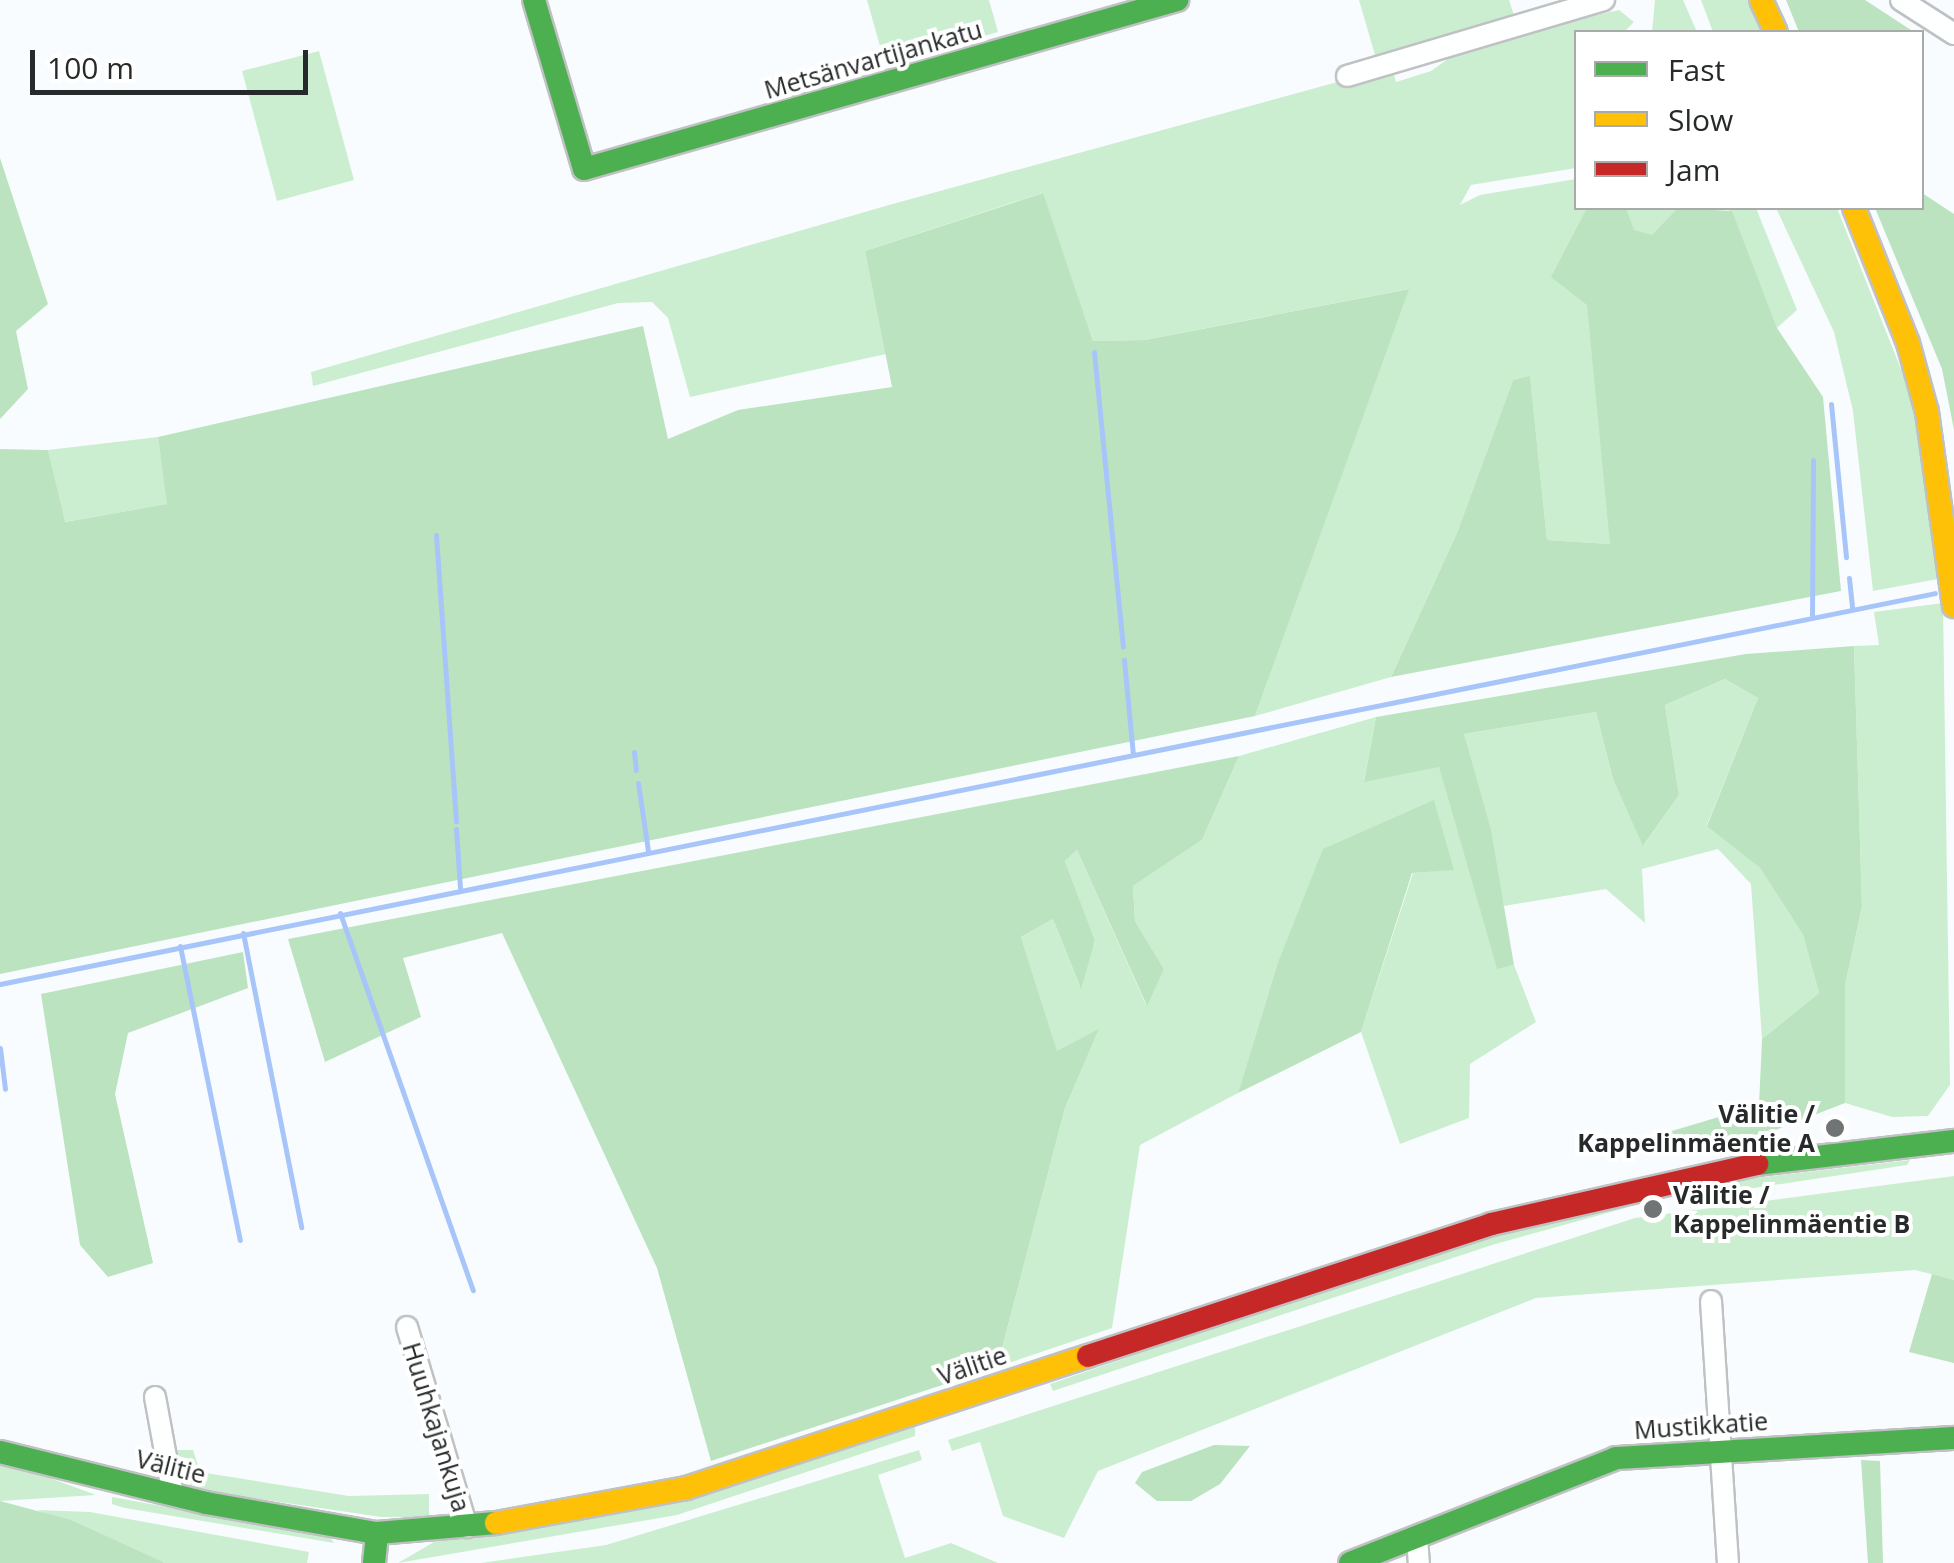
<!DOCTYPE html>
<meta charset="utf-8">
<style>
body{margin:0}
#map{position:relative;width:1954px;height:1563px;overflow:hidden;background:#f9fcfe;font-family:"Open Sans",sans-serif}
div>[style]{position:absolute}
[style*='--x']{left:calc(var(--x)*1px);top:calc(var(--y)*1px);width:calc(var(--w)*1px);rotate:calc(var(--a)*1deg)}
.green>*{inset:0;background:#cceed0}
.forest>*{inset:0;background:#bbe3bf}
.stream>*{height:5px;margin:-2.5px;padding:0 2.5px;transform-origin:2.5px;border-radius:2.5px;background:#a8c5fa}
.roads{filter:drop-shadow(2px 0 #bfc1c3) drop-shadow(-2px 0 #bfc1c3) drop-shadow(0 2px #bfc1c3) drop-shadow(0 -2px #bfc1c3)}
.street>*{height:20px;margin:-10px;padding:0 10px;transform-origin:10px;border-radius:10px;background:#feffff}
.fast>*{height:22px;margin:-11px;padding:0 11px;transform-origin:11px;border-radius:11px;background:#4caf50}
.slow>*{height:22px;margin:-11px;padding:0 11px;transform-origin:11px;border-radius:11px;background:#ffc107}
.jam>*{height:22px;margin:-11px;padding:0 11px;transform-origin:11px;border-radius:11px;background:#c62828}
.dots>*{width:28px;height:28px;translate:-50% -50%;box-sizing:border-box;border:5px solid #fff;border-radius:50%}
span{translate:-50% -50%;white-space:nowrap;text-align:center;line-height:1.15;-webkit-text-stroke:8px #fff;paint-order:stroke}
.street-label{font-size:25px;color:#272a2b}
.poi-label{font-size:25px;color:#272a2b;font-weight:700}
.right{translate:-100% -50%;text-align:right}
.left{translate:0 -50%;text-align:left}
.legend{position:absolute;left:1574px;top:30px;width:350px;height:180px;box-sizing:border-box;background:#fff;border:2px solid #a9aaaa;margin:0;padding:12px 18px;list-style:none;font-size:30px;color:#272a2b}
.legend li{display:flex;align-items:center;gap:20px;height:50px}
.legend b{width:50px;border:2px solid #a9aaaa}
.scale{position:absolute;left:30px;top:50px;width:278px;height:45px;box-sizing:border-box;border:5px solid #272a2b;border-top:0;padding-left:12px;font-size:30px;line-height:35px;white-space:nowrap;color:#272a2b;-webkit-text-stroke:8px #fff;paint-order:stroke}
</style>
<div id="map">
<div class="green">
<div style="clip-path:polygon(867px 0,989px 0,998px 32px,885px 64px)"></div>
<div style="clip-path:polygon(1359px 0,1509px 0,1514px 15px,1375px 55px)"></div>
<div style="clip-path:polygon(1655px 0,1683px 0,1697px 32px,1652px 32px)"></div>
<div style="clip-path:polygon(1701px 0,1752px 0,1765px 32px,1713px 32px)"></div>
<div style="clip-path:polygon(1619px 10px,1634px 22px,1624px 32px,1576px 32px,1576px 168px,1471px 185px,1460px 205px,1480px 195px,1576px 179px,1576px 208px,1685px 208px,1610px 544px,1547px 540px,1530px 377px,1513px 380px,1457px 533px,1391px 677px,1255px 716px,1408px 289px,1145px 340px,1093px 341px,1042px 193px,865px 251px,886px 354px,690px 397px,668px 318px,652px 302px,618px 303px,313px 386px,311px 372px,889px 205px,1392px 67px,1396px 82px,1431px 71px,1472px 42px)"></div>
<div style="clip-path:polygon(319px 51px,354px 180px,277px 201px,242px 71px)"></div>
<div style="clip-path:polygon(1728px 208px,1756px 208px,1797px 310px,1777px 328px)"></div>
<div style="clip-path:polygon(1776px 208px,1837px 208px,1914px 402px,1938px 579px,1873px 591px,1853px 411px,1834px 332px)"></div>
<div style="clip-path:polygon(158px 437px,168px 504px,64px 522px,48px 450px)"></div>
<div style="clip-path:polygon(1943px 603px,1950px 1085px,1928px 1116px,1892px 1117px,1845px 1103px,1845px 986px,1862px 906px,1854px 646px,1879px 645px,1874px 612px)"></div>
<div style="clip-path:polygon(1725px 679px,1758px 698px,1707px 825px,1760px 868px,1803px 935px,1819px 993px,1762px 1039px,1751px 884px,1718px 849px,1642px 869px,1645px 923px,1606px 889px,1504px 906px,1464px 734px,1596px 712px,1613px 779px,1644px 845px,1679px 795px,1665px 705px)"></div>
<div style="clip-path:polygon(1376px 717px,1364px 781px,1439px 766px,1497px 968px,1514px 965px,1536px 1022px,1470px 1064px,1469px 1118px,1400px 1144px,1361px 1032px,1413px 873px,1453px 869px,1434px 801px,1400px 818px,1277px 965px,1238px 1093px,1140px 1145px,1112px 1328px,997px 1367px,1065px 1108px,1098px 1031px,1057px 1052px,1021px 937px,1053px 919px,1080px 987px,1095px 942px,1065px 861px,1077px 850px,1146px 1005px,1164px 969px,1135px 921px,1133px 886px,1202px 840px,1239px 756px)"></div>
<div style="clip-path:polygon(1910px 1160px,1907px 1165px,1674px 1200px,1710px 1183px)"></div>
<div style="clip-path:polygon(1954px 1176px,1954px 1280px,1915px 1270px,1536px 1298px,1098px 1471px,1064px 1538px,1003px 1516px,980px 1442px,952px 1451px,948px 1440px,1635px 1218px)"></div>
<div style="clip-path:polygon(1629px 1207px,1492px 1245px,1053px 1391px,1050px 1384px,1463px 1242px,1578px 1212px)"></div>
<div style="clip-path:polygon(915px 1427px,915px 1436px,677px 1515px,398px 1563px,434px 1542px)"></div>
<div style="clip-path:polygon(172px 1450px,193px 1450px,200px 1472px,349px 1496px,429px 1494px,429px 1517px,381px 1517px,197px 1490px,182px 1481px)"></div>
<div style="clip-path:polygon(919px 1450px,922px 1460px,878px 1475px,905px 1558px,951px 1543px,998px 1563px,481px 1563px,606px 1545px)"></div>
<div style="clip-path:polygon(0 1464px,42px 1475px,96px 1495px,0 1501px)"></div>
<div style="clip-path:polygon(112px 1497px,329px 1536px,334px 1543px,125px 1508px,112px 1504px)"></div>
<div style="clip-path:polygon(37px 1510px,90px 1512px,309px 1552px,307px 1563px,165px 1563px)"></div>
</div>
<div class="forest">
<div style="clip-path:polygon(1786px 0,1865px 0,1914px 32px,1799px 32px)"></div>
<div style="clip-path:polygon(0 158px,48px 304px,16px 331px,28px 389px,0 419px)"></div>
<div style="clip-path:polygon(1043px 193px,1093px 341px,1145px 340px,1409px 289px,1255px 716px,0 974px,0 449px,48px 450px,65px 522px,167px 504px,158px 437px,643px 326px,668px 439px,738px 410px,892px 387px,865px 251px)"></div>
<div style="clip-path:polygon(1922px 193px,1954px 214px,1954px 430px,1942px 369px,1875px 208px,1922px 208px)"></div>
<div style="clip-path:polygon(1587px 208px,1626px 208px,1634px 230px,1652px 235px,1678px 208px,1732px 211px,1777px 328px,1823px 397px,1841px 591px,1391px 677px,1457px 533px,1513px 380px,1530px 376px,1547px 540px,1610px 544px,1587px 305px,1551px 277px)"></div>
<div style="clip-path:polygon(1854px 646px,1862px 906px,1845px 986px,1845px 1103px,1770px 1132px,1659px 1154px,1655px 1136px,1759px 1105px,1762px 1039px,1819px 993px,1803px 935px,1760px 868px,1707px 826px,1758px 698px,1725px 679px,1665px 705px,1679px 795px,1643px 846px,1613px 779px,1596px 712px,1464px 734px,1491px 830px,1514px 965px,1497px 969px,1439px 767px,1364px 782px,1376px 717px,1746px 654px)"></div>
<div style="clip-path:polygon(1239px 756px,1202px 840px,1133px 886px,1135px 921px,1164px 969px,1147px 1006px,1077px 850px,1065px 861px,1095px 941px,1081px 989px,1053px 919px,1021px 937px,1057px 1051px,1099px 1029px,1065px 1108px,997px 1367px,711px 1461px,657px 1268px,502px 933px,403px 958px,421px 1017px,325px 1062px,288px 939px)"></div>
<div style="clip-path:polygon(1434px 800px,1454px 870px,1412px 873px,1361px 1032px,1238px 1093px,1277px 965px,1323px 849px)"></div>
<div style="clip-path:polygon(243px 952px,248px 988px,128px 1033px,115px 1094px,153px 1263px,108px 1277px,80px 1245px,41px 994px)"></div>
<div style="clip-path:polygon(1932px 1274px,1954px 1280px,1954px 1363px,1909px 1352px)"></div>
<div style="clip-path:polygon(1214px 1445px,1250px 1446px,1220px 1484px,1191px 1501px,1157px 1501px,1135px 1483px,1142px 1472px)"></div>
<div style="clip-path:polygon(1861px 1460px,1880px 1461px,1883px 1563px,1868px 1563px)"></div>
<div style="clip-path:polygon(0 1501px,71px 1520px,165px 1563px,0 1563px)"></div>
</div>
<div class="stream">
<div style="--x:1094;--y:352;--w:296;--a:84.4"></div>
<div style="--x:1831;--y:404;--w:154;--a:84.4"></div>
<div style="--x:436;--y:535;--w:287;--a:86"></div>
<div style="--x:1849;--y:578;--w:30;--a:84"></div>
<div style="--x:1812;--y:615;--w:155;--a:-89.6"></div>
<div style="--x:1124;--y:660;--w:95;--a:84.6"></div>
<div style="--x:634;--y:752;--w:18;--a:84"></div>
<div style="--x:638;--y:783;--w:69;--a:81.6"></div>
<div style="--x:456;--y:829;--w:59;--a:86.1"></div>
<div style="--x:340;--y:913;--w:400;--a:70.6"></div>
<div style="--x:243;--y:933;--w:300;--a:78.8"></div>
<div style="--x:180;--y:946;--w:300;--a:78.5"></div>
<div style="--x:0;--y:984;--w:1974;--a:-11.42"></div>
<div style="--x:0;--y:1048;--w:41;--a:83"></div>
</div>
<div class="roads">
<div class="street">
<div style="--x:1901;--y:0;--w:63;--a:32.7"></div>
<div style="--x:1347;--y:76;--w:268;--a:-16.5"></div>
<div style="--x:1711;--y:1301;--w:263;--a:86.3"></div>
<div style="--x:407;--y:1327;--w:209;--a:73.3"></div>
<div style="--x:155;--y:1397;--w:100;--a:79.6"></div>
<div style="--x:1417;--y:1537;--w:26;--a:86"></div>
</div>
<div class="fast">
<div style="--x:534;--y:0;--w:176;--a:73.5"></div>
<div style="--x:584;--y:169;--w:617;--a:-15.91"></div>
<div style="--x:1757;--y:1164;--w:198;--a:-6.7"></div>
<div style="--x:0;--y:1452;--w:212;--a:13.9"></div>
<div style="--x:206;--y:1503;--w:174;--a:10"></div>
<div style="--x:377;--y:1533;--w:119;--a:-4.8"></div>
<div style="--x:374;--y:1563;--w:30;--a:-84"></div>
<div style="--x:1350;--y:1563;--w:286;--a:-21.5"></div>
<div style="--x:1616;--y:1458;--w:339;--a:-3.4"></div>
</div>
<div class="slow">
<div style="--x:1761;--y:0;--w:35;--a:65"></div>
<div style="--x:1854;--y:208;--w:145;--a:68.2"></div>
<div style="--x:1908;--y:343;--w:72;--a:74.6"></div>
<div style="--x:1927;--y:412;--w:196;--a:82.1"></div>
<div style="--x:496;--y:1523;--w:193;--a:-10.4"></div>
<div style="--x:686;--y:1488;--w:423;--a:-18.2"></div>
</div>
<div class="jam">
<div style="--x:1088;--y:1356;--w:424;--a:-18.1"></div>
<div style="--x:1491;--y:1224;--w:273;--a:-12.7"></div>
</div>
</div>
<div class="dots">
<div style="left:1835px;top:1128px;background:#707475"></div>
<div style="left:1653px;top:1209px;background:#707475"></div>
</div>
<div class="street-label">
<span style="left:873px;top:59px;rotate:-16deg">Metsänvartijankatu</span>
<span style="left:972px;top:1365px;rotate:-19deg">Välitie</span>
<span style="left:1701px;top:1425px;rotate:-4deg">Mustikkatie</span>
<span style="left:437px;top:1427px;rotate:73deg">Huuhkajankuja</span>
<span style="left:171px;top:1466px;rotate:14deg">Välitie</span>
</div>
<div class="poi-label">
<span class="right" style="left:1815px;top:1128px">Välitie /<br>Kappelinmäentie A</span>
<span class="left" style="left:1673px;top:1209px">Välitie /<br>Kappelinmäentie B</span>
</div>
<ul class="legend">
<li><b style="height:12px;background:#4caf50"></b>Fast</li>
<li><b style="height:12px;background:#ffc107"></b>Slow</li>
<li><b style="height:12px;background:#c62828"></b>Jam</li>
</ul>
<div class="scale">100 m</div>
</div>
